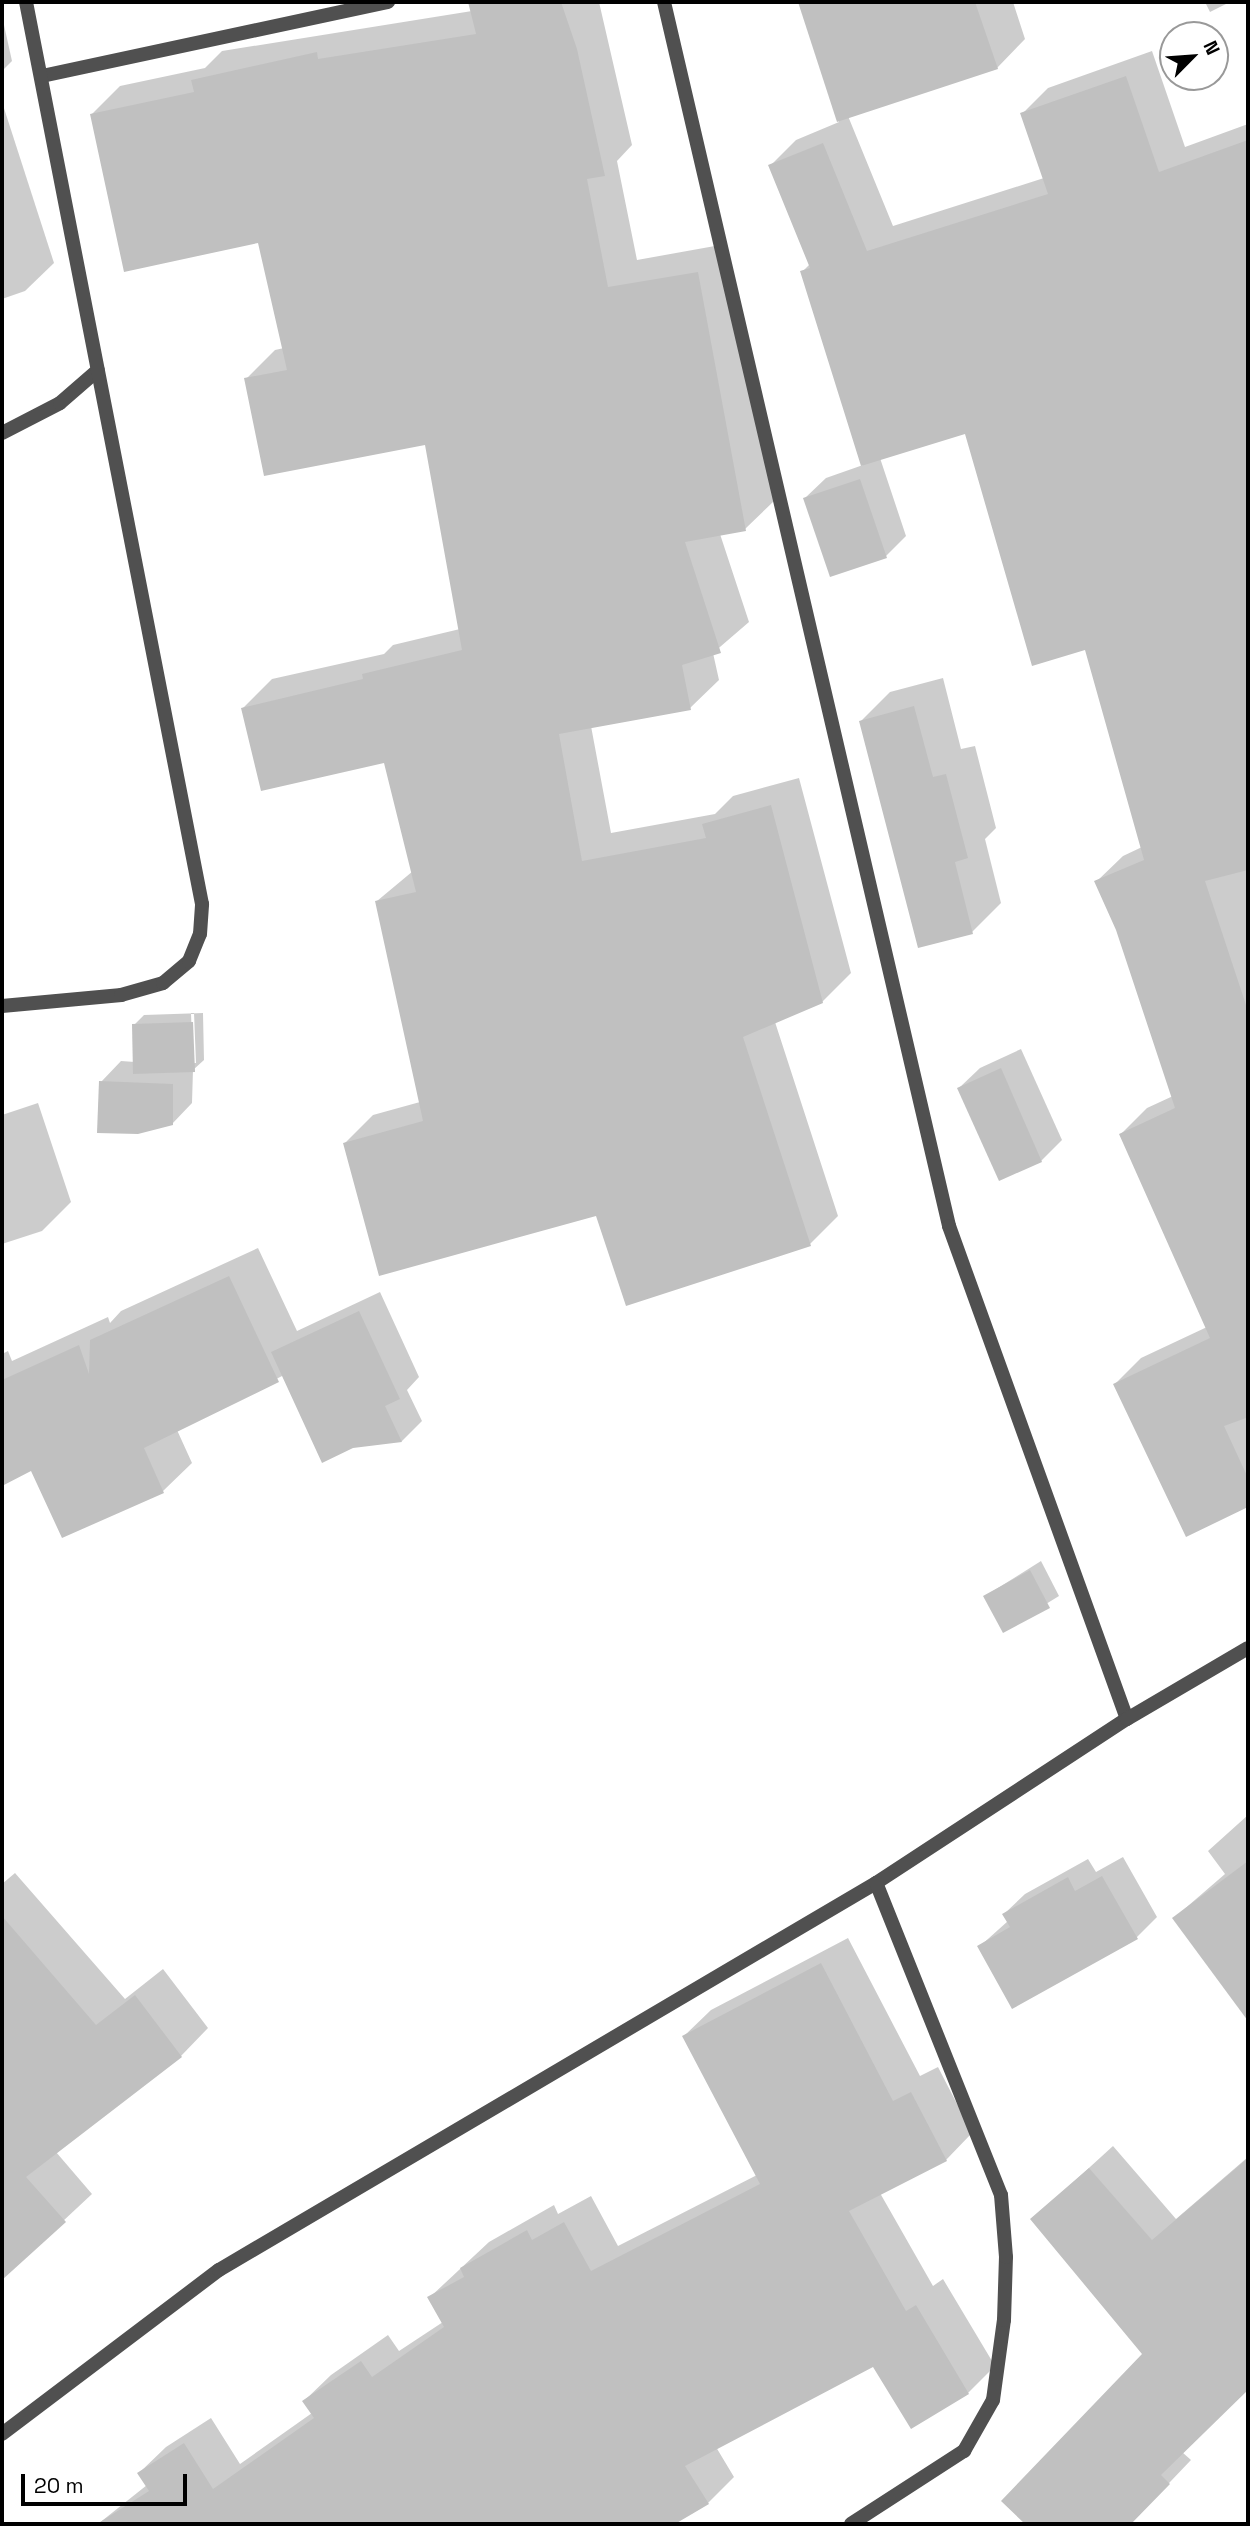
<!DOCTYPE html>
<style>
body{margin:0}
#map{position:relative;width:1250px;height:2526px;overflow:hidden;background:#fff;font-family:"Space Grotesk",sans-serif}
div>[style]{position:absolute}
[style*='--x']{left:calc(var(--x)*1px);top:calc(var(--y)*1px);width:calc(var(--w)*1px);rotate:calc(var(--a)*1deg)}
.shadow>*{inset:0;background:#0003}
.building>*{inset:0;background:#c0c0c0}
.street>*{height:14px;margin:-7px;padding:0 7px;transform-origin:7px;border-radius:7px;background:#505050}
span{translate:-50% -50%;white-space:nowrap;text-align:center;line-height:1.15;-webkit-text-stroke:5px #fff;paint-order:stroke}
.frame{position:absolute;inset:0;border:4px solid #000;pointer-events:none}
.north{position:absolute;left:1159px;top:21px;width:70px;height:70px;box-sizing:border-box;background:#fff;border:2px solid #999;border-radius:50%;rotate:65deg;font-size:19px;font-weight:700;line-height:28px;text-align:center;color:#000}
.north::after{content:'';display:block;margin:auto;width:24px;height:32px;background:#000;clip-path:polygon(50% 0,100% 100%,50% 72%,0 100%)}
.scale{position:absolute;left:21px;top:2474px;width:166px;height:32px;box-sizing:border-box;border:4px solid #000;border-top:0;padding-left:9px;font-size:21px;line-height:24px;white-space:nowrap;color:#000;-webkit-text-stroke:5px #fff;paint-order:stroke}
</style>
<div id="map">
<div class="shadow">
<div style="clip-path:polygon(471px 2px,599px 2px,632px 145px,617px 161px,637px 260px,726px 244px,774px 501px,745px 529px,720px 534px,749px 622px,713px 653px,719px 680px,690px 708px,591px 726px,611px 833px,715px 814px,733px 796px,799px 778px,851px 973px,822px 1002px,775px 1022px,838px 1216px,810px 1244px,598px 1214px,344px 1144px,373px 1115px,420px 1102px,377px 901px,413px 871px,385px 761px,243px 708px,272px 679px,384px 654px,393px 645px,460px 629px,427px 443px,246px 379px,275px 350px,284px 348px,260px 241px,92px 114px,120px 86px,205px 68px,222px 51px,472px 11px)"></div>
<div style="clip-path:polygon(800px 2px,1013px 2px,1025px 39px,997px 68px,848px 116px,893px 226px,1044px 178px,1022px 114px,1048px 88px,1152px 51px,1185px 147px,1248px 124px,1248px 1505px,1187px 1534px,1115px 1384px,1141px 1358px,1207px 1327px,1121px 1134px,1147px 1108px,1173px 1096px,1117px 930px,1096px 882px,1123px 856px,1142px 847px,1087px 648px,966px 432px,880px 458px,906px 536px,886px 556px,805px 498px,826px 478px,863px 465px,802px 272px,810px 264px,770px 166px,796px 140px,839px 122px)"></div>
<div style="clip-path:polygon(1205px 2px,1230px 2px,1210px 12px)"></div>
<div style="clip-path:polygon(2px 16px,12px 61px,2px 71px)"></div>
<div style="clip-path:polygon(2px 102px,54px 263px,25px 291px,2px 299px)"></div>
<div style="clip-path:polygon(943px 678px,961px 749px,975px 746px,996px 828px,985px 839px,1001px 903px,972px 932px,861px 721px,890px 692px)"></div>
<div style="clip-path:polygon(evenodd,203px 1013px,204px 1060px,193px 1070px,192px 1103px,172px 1124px,101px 1082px,121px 1061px,135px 1062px,134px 1025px,144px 1015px,203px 1013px,191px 1013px,194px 1013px,196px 1063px,193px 1063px,191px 1013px)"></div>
<div style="clip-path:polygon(1021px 1049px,1062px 1140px,1041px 1161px,1000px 1179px,959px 1088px,980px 1068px)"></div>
<div style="clip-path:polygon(38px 1103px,71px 1202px,42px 1231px,2px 1244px,2px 1115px)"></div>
<div style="clip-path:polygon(258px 1248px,297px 1331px,380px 1292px,419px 1377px,407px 1390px,422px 1421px,402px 1441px,353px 1446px,284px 1375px,177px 1430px,192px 1463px,163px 1491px,32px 1468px,2px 1484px,2px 1354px,8px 1351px,12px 1361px,108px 1317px,110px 1323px,121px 1311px)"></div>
<div style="clip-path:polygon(1041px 1561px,1059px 1596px,1004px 1630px,985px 1596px)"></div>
<div style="clip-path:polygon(1248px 1815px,1248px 2000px,1239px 2006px,1174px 1918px,1225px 1874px,1208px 1851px)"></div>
<div style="clip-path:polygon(1123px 1857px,1157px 1917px,1137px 1937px,979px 1947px,1008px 1921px,1004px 1914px,1025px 1894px,1088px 1859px,1096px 1872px)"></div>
<div style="clip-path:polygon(15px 1873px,125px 1999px,163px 1969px,208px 2028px,181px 2056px,56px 2152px,92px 2194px,2px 2278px,2px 1884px)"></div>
<div style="clip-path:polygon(848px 1938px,920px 2076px,938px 2067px,972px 2133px,946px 2160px,880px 2193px,933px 2286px,943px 2279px,995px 2366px,968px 2393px,912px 2427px,874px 2364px,716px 2447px,734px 2477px,708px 2503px,672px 2524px,98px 2524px,147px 2485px,139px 2473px,166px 2447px,211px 2418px,240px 2464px,312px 2413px,304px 2401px,331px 2375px,388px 2335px,399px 2351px,443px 2322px,429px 2298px,489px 2242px,554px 2205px,558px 2214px,591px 2196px,618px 2246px,757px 2175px,684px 2036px,711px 2010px)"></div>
<div style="clip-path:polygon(1113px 2146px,1176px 2219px,1248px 2157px,1248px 2388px,1182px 2452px,1191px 2460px,1130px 2524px,1027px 2524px,1004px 2501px,1144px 2354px,1033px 2219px)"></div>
</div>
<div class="building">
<div style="clip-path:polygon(468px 2px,561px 2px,577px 49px,605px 176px,587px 179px,608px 287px,698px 272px,746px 531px,685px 542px,721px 653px,682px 665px,691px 710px,559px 734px,582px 861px,706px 838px,702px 824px,771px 805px,823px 1003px,743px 1037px,811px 1246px,626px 1306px,596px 1216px,379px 1276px,343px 1143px,423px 1121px,375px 901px,416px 892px,384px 763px,261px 791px,241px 708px,363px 679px,362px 674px,462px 650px,425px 445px,264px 476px,244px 378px,287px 370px,258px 243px,124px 272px,90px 114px,194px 92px,191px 80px,317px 52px,318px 59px,476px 34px)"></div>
<div style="clip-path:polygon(798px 2px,975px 2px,998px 69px,837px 122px)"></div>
<div style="clip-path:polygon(1126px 76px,1159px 172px,1248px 140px,1248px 870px,1205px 881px,1248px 1011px,1248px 1423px,1246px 1418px,1224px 1426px,1248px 1478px,1248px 1507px,1186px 1537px,1113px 1384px,1210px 1338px,1119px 1134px,1175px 1108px,1116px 930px,1094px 881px,1144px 860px,1085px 650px,1032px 666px,965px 434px,861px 466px,800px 271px,810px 268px,768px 165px,823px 143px,867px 251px,1048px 194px,1020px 113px)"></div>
<div style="clip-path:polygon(860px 479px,887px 558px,830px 577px,803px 498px)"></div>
<div style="clip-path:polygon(914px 706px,933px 777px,946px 774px,968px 858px,955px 862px,973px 934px,918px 948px,859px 721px)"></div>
<div style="clip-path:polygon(193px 1022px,195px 1072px,133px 1074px,132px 1024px)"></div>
<div style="clip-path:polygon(1001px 1068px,1042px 1162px,999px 1181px,957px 1088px)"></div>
<div style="clip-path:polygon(99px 1081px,173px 1084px,173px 1125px,138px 1134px,97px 1133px)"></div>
<div style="clip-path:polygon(229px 1276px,279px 1382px,144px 1448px,164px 1493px,62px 1538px,31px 1471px,2px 1486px,2px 1380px,79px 1345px,89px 1374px,90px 1340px)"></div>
<div style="clip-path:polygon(359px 1311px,400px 1399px,385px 1406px,402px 1442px,353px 1448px,322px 1463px,271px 1352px)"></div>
<div style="clip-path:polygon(1030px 1570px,1050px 1608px,1003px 1633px,983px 1596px)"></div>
<div style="clip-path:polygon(1248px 1861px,1248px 2021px,1172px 1918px)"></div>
<div style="clip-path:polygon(1102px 1876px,1138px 1939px,1012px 2009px,977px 1946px,1010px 1927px,1002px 1914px,1068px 1877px,1075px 1891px)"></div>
<div style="clip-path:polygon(2px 1916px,96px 2025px,135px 1995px,182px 2057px,26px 2177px,66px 2222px,2px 2280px)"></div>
<div style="clip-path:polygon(821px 1963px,893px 2101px,911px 2092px,947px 2161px,849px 2211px,906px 2311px,916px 2305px,969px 2394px,911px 2429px,873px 2367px,685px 2466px,709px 2504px,675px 2524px,97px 2524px,149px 2491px,137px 2473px,184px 2443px,213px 2489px,314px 2418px,302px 2401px,361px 2361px,372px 2377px,444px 2327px,427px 2297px,464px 2277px,460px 2268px,527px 2230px,532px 2240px,564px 2222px,591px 2271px,760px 2184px,682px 2036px)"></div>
<div style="clip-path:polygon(1248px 2158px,1248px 2390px,1161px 2475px,1170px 2484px,1131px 2524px,1025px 2524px,1001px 2501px,1142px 2354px,1030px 2219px,1089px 2168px,1152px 2240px)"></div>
</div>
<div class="street">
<div style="--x:664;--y:2;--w:1257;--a:76.89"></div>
<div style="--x:949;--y:1226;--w:524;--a:70.15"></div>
<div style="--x:42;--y:76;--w:354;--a:-12.1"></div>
<div style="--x:2;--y:433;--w:65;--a:-27.3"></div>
<div style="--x:60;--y:403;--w:50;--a:-41"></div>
<div style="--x:2;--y:1006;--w:120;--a:-5.3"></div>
<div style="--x:121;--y:995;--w:44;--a:-15.9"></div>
<div style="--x:163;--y:983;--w:34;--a:-40"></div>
<div style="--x:189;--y:961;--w:29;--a:-68"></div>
<div style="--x:200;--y:934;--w:30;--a:-86"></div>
<div style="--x:202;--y:904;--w:919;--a:-101.04"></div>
<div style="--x:2;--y:2434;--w:272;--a:-37.1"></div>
<div style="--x:219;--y:2270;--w:763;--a:-30.5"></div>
<div style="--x:876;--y:1883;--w:300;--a:-33.2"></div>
<div style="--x:1127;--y:1719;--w:140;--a:-30.4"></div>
<div style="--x:851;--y:2524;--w:135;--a:-32.9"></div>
<div style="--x:964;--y:2451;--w:59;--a:-60.4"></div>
<div style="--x:993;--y:2400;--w:81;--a:-82.2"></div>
<div style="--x:1004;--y:2320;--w:63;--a:-88.2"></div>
<div style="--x:1006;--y:2257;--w:62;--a:-94.6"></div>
<div style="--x:1001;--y:2195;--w:336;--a:-111.8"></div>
</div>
<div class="frame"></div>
<div class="north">N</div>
<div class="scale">20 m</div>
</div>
